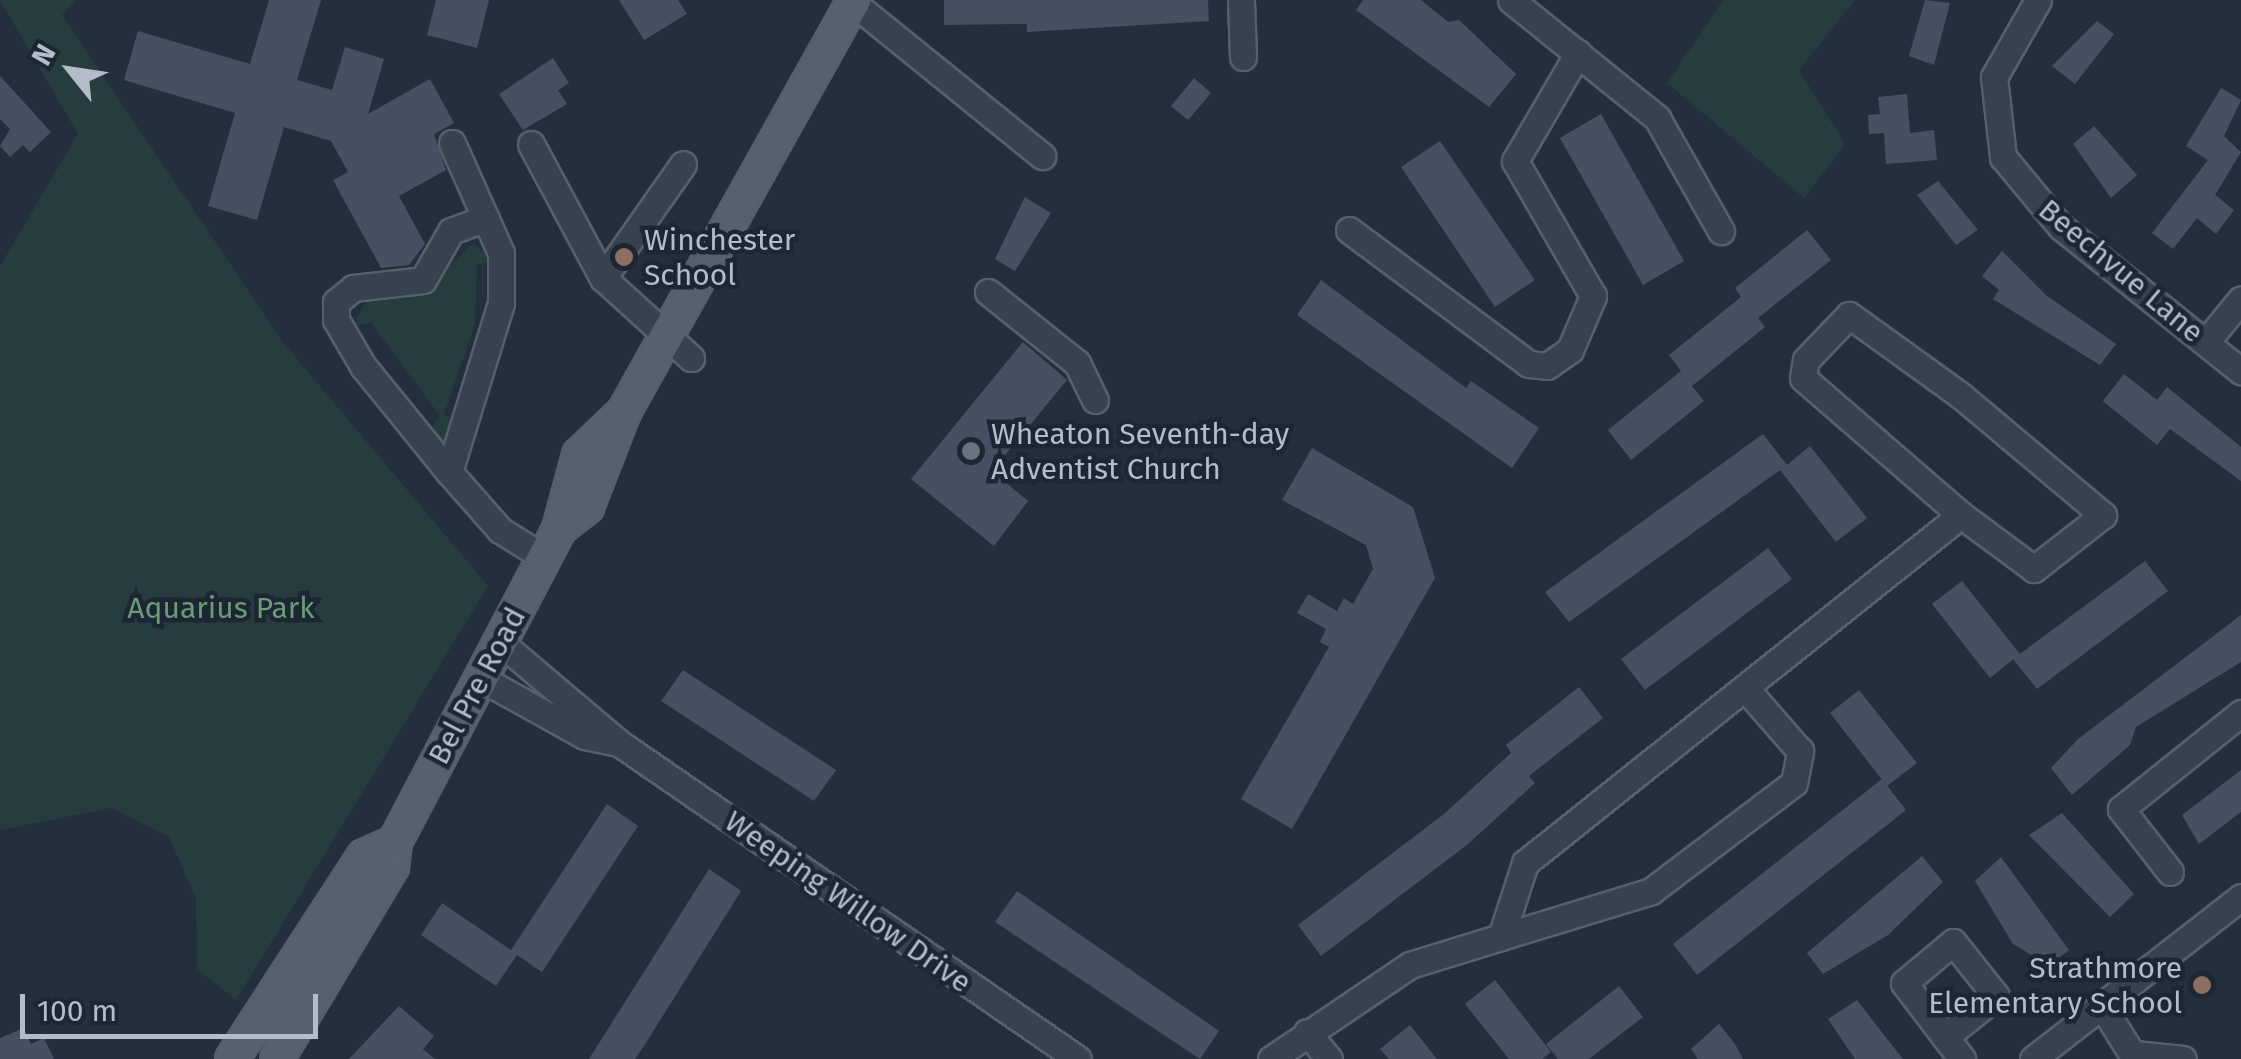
<!DOCTYPE html>
<style>
body{margin:0}
#map{position:relative;width:2241px;height:1059px;overflow:hidden;background:#242f3e;font-family:"Fira Sans",sans-serif}
div>[style]{position:absolute}
[style*='--x']{left:calc(var(--x)*1px);top:calc(var(--y)*1px);width:calc(var(--w)*1px);rotate:calc(var(--a)*1deg)}
.green>*{inset:0;background:#263c3f}
.building>*{inset:0;background:#455162}
.roads{filter:drop-shadow(2px 0 #565f6c) drop-shadow(-2px 0 #565f6c) drop-shadow(0 2px #565f6c) drop-shadow(0 -2px #565f6c)}
.minor>*{height:25px;margin:-12.5px;padding:0 12.5px;transform-origin:12.5px;border-radius:12.5px;background:#38414e}
.major>*{height:32px;margin:-16px;padding:0 16px;transform-origin:16px;border-radius:16px;background:#56606e}
.dots>*{width:28px;height:28px;translate:-50% -50%;box-sizing:border-box;border:5px solid #1d2633;border-radius:50%}
span{translate:-50% -50%;white-space:nowrap;text-align:center;line-height:1.15;-webkit-text-stroke:9px #1d2633;paint-order:stroke}
.poi-label{font-size:30px;color:#b4bcc9}
.left{translate:0 -50%;text-align:left}
.right{translate:-100% -50%;text-align:right}
.street-label{font-size:30px;color:#b4bcc9}
.park-label{font-size:30px;color:#6b9a76}
.north{position:absolute;left:20px;top:20px;width:100px;height:100px;-webkit-text-stroke:8px #1d2633;paint-order:stroke;rotate:300deg;font-size:28px;font-weight:700;line-height:40px;text-align:center;color:#b4bcc9}
.north::after{content:'';display:block;margin:auto;width:35px;height:45px;background:#b4bcc9;clip-path:polygon(50% 0,100% 100%,50% 72%,0 100%)}
.scale{position:absolute;left:20px;top:994px;width:298px;height:45px;box-sizing:border-box;border:5px solid #b4bcc9;border-top:0;padding-left:12px;font-size:30px;line-height:35px;white-space:nowrap;color:#b4bcc9;-webkit-text-stroke:8px #1d2633;paint-order:stroke}
</style>
<div id="map">
<div class="green">
<div style="clip-path:polygon(0 0,76px 0,62px 15px,282px 341px,488px 586px,236px 1000px,197px 969px,196px 898px,169px 837px,111px 808px,0 830px,0 266px,78px 134px)"></div>
<div style="clip-path:polygon(1723px 0,1855px 0,1799px 70px,1845px 144px,1804px 198px,1667px 83px)"></div>
<div style="clip-path:polygon(473px 243px,493px 261px,477px 265px,475px 324px,444px 414px,456px 422px,445px 446px,431px 428px,440px 416px,371px 323px,357px 325px,357px 317px,370px 296px,433px 283px)"></div>
</div>
<div class="building">
<div style="clip-path:polygon(269px 0,321px 0,297px 80px,332px 90px,345px 47px,384px 59px,368px 114px,430px 79px,454px 123px,434px 134px,446px 170px,399px 196px,425px 244px,409px 265px,381px 268px,333px 180px,348px 172px,331px 141px,284px 127px,257px 220px,208px 206px,235px 113px,124px 80px,138px 31px,250px 64px)"></div>
<div style="clip-path:polygon(436px 0,489px 0,477px 48px,427px 35px)"></div>
<div style="clip-path:polygon(619px 0,678px 0,687px 14px,644px 40px)"></div>
<div style="clip-path:polygon(944px 0,1208px 0,1209px 21px,1027px 32px,1027px 24px,944px 25px)"></div>
<div style="clip-path:polygon(1363px 0,1421px 0,1448px 22px,1459px 20px,1516px 74px,1489px 107px,1356px 10px)"></div>
<div style="clip-path:polygon(1925px 0,1950px 3px,1934px 65px,1909px 56px)"></div>
<div style="clip-path:polygon(2097px 21px,2114px 34px,2075px 84px,2052px 66px)"></div>
<div style="clip-path:polygon(553px 58px,569px 83px,558px 90px,567px 104px,523px 130px,499px 94px)"></div>
<div style="clip-path:polygon(0 76px,51px 132px,30px 152px,23px 145px,10px 157px,0 146px,10px 129px,0 119px)"></div>
<div style="clip-path:polygon(1194px 78px,1211px 93px,1188px 120px,1171px 106px)"></div>
<div style="clip-path:polygon(2221px 88px,2241px 100px,2224px 136px,2241px 152px,2215px 195px,2234px 210px,2216px 234px,2197px 218px,2173px 249px,2152px 233px,2208px 160px,2186px 146px)"></div>
<div style="clip-path:polygon(1907px 94px,1910px 133px,1934px 130px,1937px 160px,1886px 164px,1884px 133px,1869px 134px,1868px 115px,1880px 114px,1878px 97px)"></div>
<div style="clip-path:polygon(1601px 114px,1684px 261px,1643px 285px,1560px 138px)"></div>
<div style="clip-path:polygon(2094px 126px,2137px 175px,2111px 198px,2073px 144px)"></div>
<div style="clip-path:polygon(1440px 141px,1535px 280px,1495px 307px,1401px 167px)"></div>
<div style="clip-path:polygon(1938px 181px,1978px 230px,1956px 245px,1917px 195px)"></div>
<div style="clip-path:polygon(1025px 197px,1051px 213px,1015px 271px,995px 259px)"></div>
<div style="clip-path:polygon(1807px 230px,1831px 260px,1758px 318px,1765px 327px,1692px 386px,1704px 401px,1631px 460px,1608px 430px,1681px 371px,1669px 355px,1741px 297px,1735px 288px)"></div>
<div style="clip-path:polygon(2002px 251px,2046px 295px,2116px 344px,2100px 365px,1993px 299px,1999px 290px,1982px 276px)"></div>
<div style="clip-path:polygon(1321px 280px,1466px 388px,1471px 381px,1539px 428px,1512px 468px,1297px 315px)"></div>
<div style="clip-path:polygon(1023px 342px,1067px 380px,992px 471px,1028px 501px,994px 546px,911px 479px)"></div>
<div style="clip-path:polygon(2124px 374px,2157px 400px,2167px 387px,2241px 447px,2241px 481px,2170px 429px,2157px 445px,2103px 401px)"></div>
<div style="clip-path:polygon(1763px 434px,1787px 465px,1810px 446px,1867px 518px,1836px 542px,1780px 470px,1569px 622px,1545px 592px)"></div>
<div style="clip-path:polygon(1312px 448px,1413px 507px,1435px 578px,1292px 829px,1241px 799px,1329px 647px,1320px 642px,1326px 629px,1297px 613px,1308px 594px,1337px 611px,1344px 598px,1353px 604px,1373px 569px,1366px 545px,1282px 500px)"></div>
<div style="clip-path:polygon(1768px 548px,1792px 579px,1645px 690px,1621px 659px)"></div>
<div style="clip-path:polygon(2145px 561px,2168px 591px,2037px 689px,2013px 659px)"></div>
<div style="clip-path:polygon(1962px 581px,2020px 654px,1990px 678px,1932px 604px)"></div>
<div style="clip-path:polygon(2241px 615px,2241px 662px,2136px 727px,2130px 745px,2072px 795px,2051px 768px,2078px 739px)"></div>
<div style="clip-path:polygon(683px 670px,836px 770px,814px 801px,661px 701px)"></div>
<div style="clip-path:polygon(1579px 687px,1603px 718px,1529px 776px,1535px 783px,1468px 844px,1321px 956px,1298px 925px,1444px 814px,1511px 753px,1506px 745px)"></div>
<div style="clip-path:polygon(1859px 690px,1917px 763px,1887px 786px,1830px 713px)"></div>
<div style="clip-path:polygon(2241px 770px,2241px 812px,2199px 844px,2182px 815px)"></div>
<div style="clip-path:polygon(1882px 779px,1906px 810px,1697px 975px,1673px 944px)"></div>
<div style="clip-path:polygon(607px 804px,638px 826px,542px 972px,517px 955px,496px 986px,421px 935px,442px 903px,511px 950px)"></div>
<div style="clip-path:polygon(2062px 813px,2134px 894px,2110px 917px,2029px 835px)"></div>
<div style="clip-path:polygon(1922px 856px,1943px 882px,1888px 935px,1823px 974px,1807px 953px)"></div>
<div style="clip-path:polygon(2001px 857px,2069px 950px,2049px 966px,2013px 944px,1975px 881px)"></div>
<div style="clip-path:polygon(709px 869px,741px 891px,644px 1046px,635px 1059px,589px 1059px)"></div>
<div style="clip-path:polygon(1017px 891px,1219px 1031px,1200px 1059px,995px 922px)"></div>
<div style="clip-path:polygon(1495px 980px,1551px 1052px,1542px 1059px,1509px 1059px,1465px 1004px)"></div>
<div style="clip-path:polygon(1619px 986px,1643px 1017px,1589px 1059px,1558px 1059px,1546px 1044px)"></div>
<div style="clip-path:polygon(1857px 1000px,1884px 1035px,1903px 1059px,1855px 1059px,1828px 1019px)"></div>
<div style="clip-path:polygon(399px 1006px,434px 1036px,423px 1049px,435px 1059px,349px 1059px)"></div>
<div style="clip-path:polygon(1719px 1024px,1735px 1044px,1743px 1059px,1698px 1059px,1691px 1049px)"></div>
<div style="clip-path:polygon(1410px 1025px,1437px 1059px,1389px 1059px,1380px 1049px)"></div>
<div style="clip-path:polygon(24px 1028px,31px 1044px,44px 1038px,54px 1059px,0 1059px,0 1038px)"></div>
</div>
<div class="roads">
<div class="minor">
<div style="--x:1241;--y:0;--w:57;--a:88"></div>
<div style="--x:1511;--y:0;--w:188;--a:38.9"></div>
<div style="--x:1657;--y:118;--w:130;--a:60.5"></div>
<div style="--x:2038;--y:0;--w:89;--a:119.7"></div>
<div style="--x:1994;--y:77;--w:81;--a:83.6"></div>
<div style="--x:2003;--y:157;--w:91;--a:50.4"></div>
<div style="--x:2061;--y:227;--w:231;--a:38.7"></div>
<div style="--x:852;--y:2;--w:245;--a:39"></div>
<div style="--x:452;--y:143;--w:120;--a:66"></div>
<div style="--x:501;--y:253;--w:50;--a:90"></div>
<div style="--x:501;--y:303;--w:177;--a:107.1"></div>
<div style="--x:449;--y:472;--w:77;--a:48.7"></div>
<div style="--x:500;--y:530;--w:53;--a:31.9"></div>
<div style="--x:531;--y:144;--w:152;--a:61.8"></div>
<div style="--x:603;--y:278;--w:119;--a:42.3"></div>
<div style="--x:1349;--y:230;--w:224;--a:36.7"></div>
<div style="--x:1529;--y:364;--w:18;--a:6"></div>
<div style="--x:1547;--y:366;--w:28;--a:-35"></div>
<div style="--x:1570;--y:350;--w:59;--a:-66.9"></div>
<div style="--x:1593;--y:296;--w:156;--a:-120"></div>
<div style="--x:1515;--y:161;--w:125;--a:-59.7"></div>
<div style="--x:603;--y:278;--w:139;--a:-54.9"></div>
<div style="--x:988;--y:292;--w:114;--a:38.6"></div>
<div style="--x:1077;--y:363;--w:41;--a:64.1"></div>
<div style="--x:1849;--y:315;--w:137;--a:35.8"></div>
<div style="--x:1960;--y:395;--w:187;--a:40"></div>
<div style="--x:2103;--y:515;--w:88;--a:142"></div>
<div style="--x:2034;--y:569;--w:91;--a:-143.5"></div>
<div style="--x:1961;--y:515;--w:209;--a:-139.1"></div>
<div style="--x:1803;--y:378;--w:18;--a:-81"></div>
<div style="--x:1806;--y:360;--w:62;--a:-46.3"></div>
<div style="--x:2206;--y:342;--w:55;--a:-50.9"></div>
<div style="--x:449;--y:472;--w:136;--a:-129.1"></div>
<div style="--x:363;--y:366;--w:53;--a:-120.4"></div>
<div style="--x:336;--y:320;--w:18;--a:-90"></div>
<div style="--x:336;--y:302;--w:22;--a:-39"></div>
<div style="--x:353;--y:288;--w:70;--a:-6.5"></div>
<div style="--x:423;--y:280;--w:56;--a:-60.3"></div>
<div style="--x:451;--y:231;--w:37;--a:-20"></div>
<div style="--x:500;--y:642;--w:156;--a:40.3"></div>
<div style="--x:619;--y:743;--w:557;--a:34.55"></div>
<div style="--x:482;--y:679;--w:118;--a:29"></div>
<div style="--x:585;--y:736;--w:35;--a:12"></div>
<div style="--x:2170;--y:872;--w:80;--a:-127.9"></div>
<div style="--x:2121;--y:809;--w:154;--a:-38.7"></div>
<div style="--x:1501;--y:937;--w:157;--a:-17"></div>
<div style="--x:1651;--y:891;--w:179;--a:-37.1"></div>
<div style="--x:1794;--y:783;--w:33;--a:-79"></div>
<div style="--x:1800;--y:751;--w:84;--a:-131.1"></div>
<div style="--x:2102;--y:1006;--w:62;--a:58.1"></div>
<div style="--x:1307;--y:1032;--w:35;--a:51"></div>
<div style="--x:1945;--y:1037;--w:65;--a:-38.8"></div>
<div style="--x:1996;--y:996;--w:69;--a:-128.5"></div>
<div style="--x:1953;--y:942;--w:64;--a:140.1"></div>
<div style="--x:1904;--y:983;--w:68;--a:52.8"></div>
<div style="--x:1945;--y:1037;--w:28;--a:52"></div>
<div style="--x:2135;--y:1054;--w:48;--a:5.9"></div>
<div style="--x:1271;--y:1059;--w:168;--a:-34.1"></div>
<div style="--x:1410;--y:965;--w:95;--a:-17.1"></div>
<div style="--x:1501;--y:937;--w:78;--a:-72"></div>
<div style="--x:1525;--y:863;--w:558;--a:-38.6"></div>
<div style="--x:2033;--y:1059;--w:264;--a:-37.9"></div>
</div>
<div class="major">
<div style="--x:559;--y:529;--w:36;--a:-38"></div>
<div style="--x:587;--y:507;--w:102;--a:-68.7"></div>
<div style="--x:624;--y:412;--w:472;--a:-60.8"></div>
<div style="--x:232;--y:1059;--w:242;--a:-57"></div>
<div style="--x:364;--y:856;--w:34;--a:-24"></div>
<div style="--x:277;--y:1059;--w:224;--a:-59.1"></div>
<div style="--x:392;--y:867;--w:25;--a:-83"></div>
<div style="--x:395;--y:842;--w:353;--a:-62.3"></div>
<div style="--x:559;--y:529;--w:77;--a:-74.9"></div>
<div style="--x:579;--y:455;--w:62;--a:-43.7"></div>
</div>
</div>
<div class="dots">
<div style="left:624px;top:257px;background:#8d6e63"></div>
<div style="left:971px;top:451px;background:#6b7280"></div>
<div style="left:2202px;top:985px;background:#8d6e63"></div>
</div>
<div class="poi-label">
<span class="left" style="left:644px;top:257px">Winchester<br>School</span>
<span class="left" style="left:991px;top:451px">Wheaton Seventh-day<br>Adventist Church</span>
<span class="right" style="left:2182px;top:985px">Strathmore<br>Elementary School</span>
</div>
<div class="street-label">
<span style="left:2121px;top:271px;rotate:40deg">Beechvue Lane</span>
<span style="left:477px;top:686px;rotate:-62deg">Bel Pre Road</span>
<span style="left:848px;top:902px;rotate:35deg">Weeping Willow Drive</span>
</div>
<div class="park-label">
<span style="left:221px;top:608px">Aquarius Park</span>
</div>
<div class="north">N</div>
<div class="scale">100 m</div>
</div>
